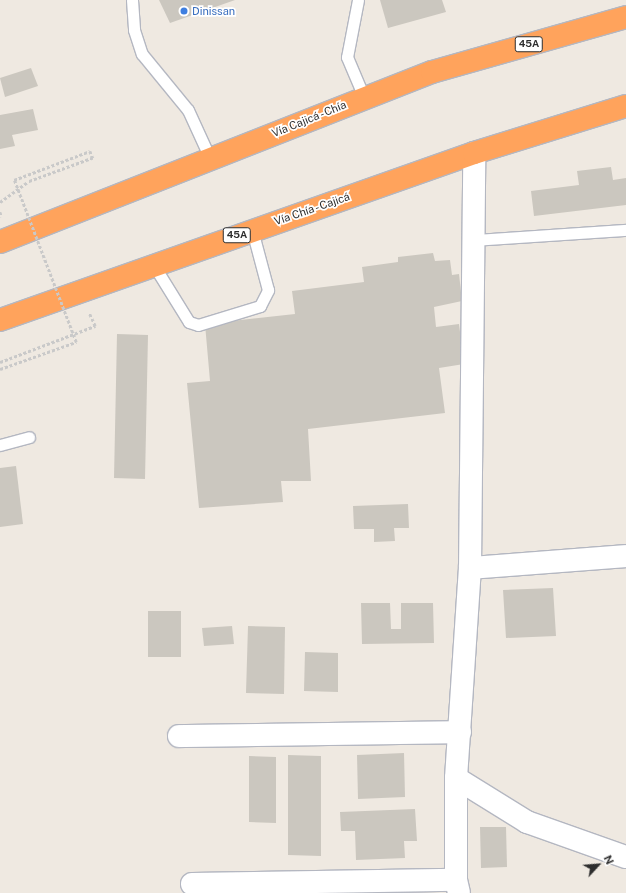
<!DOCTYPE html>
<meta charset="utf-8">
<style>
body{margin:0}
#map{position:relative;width:626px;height:893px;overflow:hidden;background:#efe9e1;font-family:"Public Sans",sans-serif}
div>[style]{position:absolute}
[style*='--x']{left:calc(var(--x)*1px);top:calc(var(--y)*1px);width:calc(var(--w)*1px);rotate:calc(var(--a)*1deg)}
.building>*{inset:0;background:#cbc7bf}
.path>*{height:2.5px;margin-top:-1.25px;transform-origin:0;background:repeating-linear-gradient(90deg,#c9c9c9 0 3px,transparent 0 5px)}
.roads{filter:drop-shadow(1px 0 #b4b7c1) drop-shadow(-1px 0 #b4b7c1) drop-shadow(0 1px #b4b7c1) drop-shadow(0 -1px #b4b7c1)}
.lane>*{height:11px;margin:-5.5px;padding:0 5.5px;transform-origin:5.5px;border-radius:5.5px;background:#fff}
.street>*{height:22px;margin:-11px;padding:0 11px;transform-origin:11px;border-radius:11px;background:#fff}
.highway>*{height:22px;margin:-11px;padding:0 11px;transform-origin:11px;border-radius:11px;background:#ffa35c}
.path-bridge>*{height:2.5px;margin-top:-1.25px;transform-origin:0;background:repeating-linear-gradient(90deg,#c9c9c9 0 3px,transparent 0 5px)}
.dots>*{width:11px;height:11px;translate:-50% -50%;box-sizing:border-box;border:2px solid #fff;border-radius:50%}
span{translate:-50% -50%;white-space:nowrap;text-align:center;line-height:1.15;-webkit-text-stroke:3.5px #fff;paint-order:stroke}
.shield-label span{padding:1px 3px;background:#fff;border:1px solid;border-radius:3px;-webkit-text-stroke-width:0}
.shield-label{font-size:10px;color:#2e2e2e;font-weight:700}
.shop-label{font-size:11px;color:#366cbe}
.left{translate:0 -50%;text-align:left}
.street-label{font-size:11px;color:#2e2e2e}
.north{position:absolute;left:578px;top:845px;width:40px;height:40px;-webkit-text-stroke:3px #fff;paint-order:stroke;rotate:64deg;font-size:11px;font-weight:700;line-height:16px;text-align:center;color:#2e2e2e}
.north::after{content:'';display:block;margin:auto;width:14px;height:18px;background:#2e2e2e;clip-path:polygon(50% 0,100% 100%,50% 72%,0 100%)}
</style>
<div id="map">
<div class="building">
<div style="clip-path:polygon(159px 0,235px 0,170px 23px)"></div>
<div style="clip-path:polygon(380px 0,442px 0,446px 12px,388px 28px)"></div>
<div style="clip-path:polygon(31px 68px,38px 86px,5px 97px,0 78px)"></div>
<div style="clip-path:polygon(33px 109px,38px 130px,12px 135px,15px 146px,0 149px,0 115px)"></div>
<div style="clip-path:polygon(611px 167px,613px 180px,626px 178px,626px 205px,534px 216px,531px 191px,579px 185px,577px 171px)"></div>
<div style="clip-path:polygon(433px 253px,435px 261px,450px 260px,452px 275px,459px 274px,462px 301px,434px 307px,436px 327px,459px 324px,464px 364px,439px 368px,445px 413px,308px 429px,311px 481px,281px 481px,283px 502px,199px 508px,187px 383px,210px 381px,205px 324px,295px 314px,292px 291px,364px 282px,362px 267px,398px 262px,398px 257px)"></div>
<div style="clip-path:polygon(117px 334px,148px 335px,145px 479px,114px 478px)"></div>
<div style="clip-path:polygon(16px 466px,23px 524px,0 527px,0 468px)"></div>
<div style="clip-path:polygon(408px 504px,409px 528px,394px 528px,395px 541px,374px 542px,374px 529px,354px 529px,353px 506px)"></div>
<div style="clip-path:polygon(553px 588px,556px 636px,506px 638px,503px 590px)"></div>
<div style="clip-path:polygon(361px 603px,390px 603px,391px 629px,401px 629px,401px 603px,433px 603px,434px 643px,362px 644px)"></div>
<div style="clip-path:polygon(148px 611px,181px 611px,181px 657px,148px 657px)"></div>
<div style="clip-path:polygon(232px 626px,234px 644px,204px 646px,202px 628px)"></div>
<div style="clip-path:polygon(248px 626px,285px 627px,284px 694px,246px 693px)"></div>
<div style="clip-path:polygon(305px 652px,338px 653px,338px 692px,304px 691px)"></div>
<div style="clip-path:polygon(404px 753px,405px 797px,358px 799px,357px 755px)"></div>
<div style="clip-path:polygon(288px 755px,321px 756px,321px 856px,288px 855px)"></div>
<div style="clip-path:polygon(249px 756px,276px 757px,276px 823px,249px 822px)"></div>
<div style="clip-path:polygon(415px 809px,417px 841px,404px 841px,405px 858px,356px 860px,355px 831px,341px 831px,340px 812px)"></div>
<div style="clip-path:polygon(480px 827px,506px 827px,507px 867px,481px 868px)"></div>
</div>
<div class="path">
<div style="--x:0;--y:202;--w:34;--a:-36"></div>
<div style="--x:0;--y:212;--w:5;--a:68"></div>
<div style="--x:0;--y:362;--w:102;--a:-20.8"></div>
<div style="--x:95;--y:326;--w:14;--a:-115"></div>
</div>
<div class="roads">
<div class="lane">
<div style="--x:132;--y:0;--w:30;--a:86"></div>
<div style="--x:134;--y:30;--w:25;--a:72"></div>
<div style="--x:142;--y:54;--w:72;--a:50.6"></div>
<div style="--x:188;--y:110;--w:53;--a:65.4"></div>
<div style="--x:358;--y:0;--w:58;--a:100.9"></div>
<div style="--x:347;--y:57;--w:43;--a:67"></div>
<div style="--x:474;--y:240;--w:152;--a:-3.8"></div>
<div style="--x:153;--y:264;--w:68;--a:58.2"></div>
<div style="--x:189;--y:322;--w:9;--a:18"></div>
<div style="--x:198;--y:325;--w:65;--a:-17"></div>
<div style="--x:260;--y:306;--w:18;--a:-63"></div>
<div style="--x:268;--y:290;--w:62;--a:-104.9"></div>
<div style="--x:0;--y:445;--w:30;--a:-15"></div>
</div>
<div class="street">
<div style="--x:470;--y:568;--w:156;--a:-4.4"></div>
<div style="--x:179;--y:736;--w:281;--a:-0.8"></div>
<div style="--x:456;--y:778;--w:84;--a:31.8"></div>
<div style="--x:527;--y:822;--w:105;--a:19.5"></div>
<div style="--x:192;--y:884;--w:264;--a:-0.9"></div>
<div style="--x:459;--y:893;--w:13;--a:-103"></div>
<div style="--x:456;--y:880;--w:102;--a:-90"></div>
<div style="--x:456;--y:778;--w:210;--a:-86.2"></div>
<div style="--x:470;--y:568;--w:415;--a:-89.4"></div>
</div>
<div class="highway">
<div style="--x:0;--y:242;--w:464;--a:-21.5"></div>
<div style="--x:432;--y:72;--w:202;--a:-15.8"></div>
<div style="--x:0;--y:320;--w:503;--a:-19.41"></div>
<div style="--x:474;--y:153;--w:159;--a:-17.2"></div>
</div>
</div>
<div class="path-bridge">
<div style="--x:0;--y:369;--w:81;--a:-19.6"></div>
<div style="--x:76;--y:342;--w:173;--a:-110.9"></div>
<div style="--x:14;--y:180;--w:81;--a:-20.9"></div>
<div style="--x:90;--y:151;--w:8;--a:67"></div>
<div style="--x:93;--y:158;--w:69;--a:159.7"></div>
</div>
<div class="dots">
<div style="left:184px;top:11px;background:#3f7fe0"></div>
</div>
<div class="shield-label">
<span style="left:529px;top:44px">45A</span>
<span style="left:237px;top:235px">45A</span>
</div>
<div class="shop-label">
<span class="left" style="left:192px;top:11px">Dinissan</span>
</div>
<div class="street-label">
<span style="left:309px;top:119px;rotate:-22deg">Vía Cajicá - Chía</span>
<span style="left:312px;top:209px;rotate:-19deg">Vía Chía - Cajicá</span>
</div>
<div class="north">N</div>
</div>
